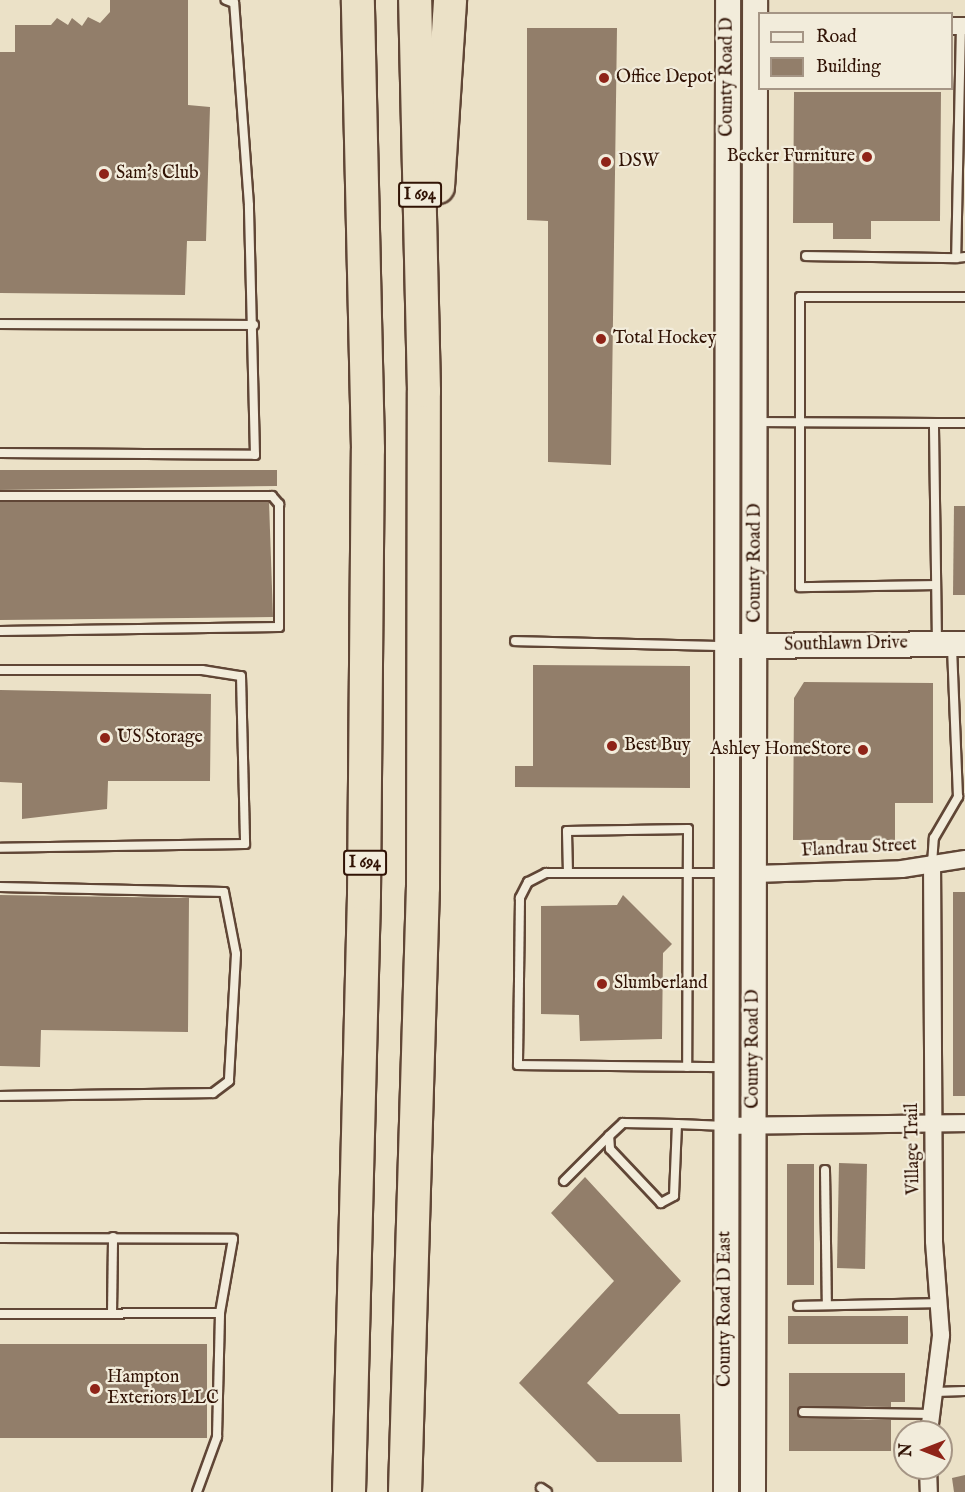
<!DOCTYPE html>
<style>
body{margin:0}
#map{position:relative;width:965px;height:1492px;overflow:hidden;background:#ebe1c7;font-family:"IM FELL English",serif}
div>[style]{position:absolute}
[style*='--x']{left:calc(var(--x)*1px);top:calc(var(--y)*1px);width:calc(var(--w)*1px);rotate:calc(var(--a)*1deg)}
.building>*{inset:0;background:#927e6a}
.roads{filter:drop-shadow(2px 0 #604636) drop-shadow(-2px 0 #604636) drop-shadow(0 2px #604636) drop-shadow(0 -2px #604636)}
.lane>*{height:8px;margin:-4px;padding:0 4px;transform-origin:4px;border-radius:4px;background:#f2ecdb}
.street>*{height:16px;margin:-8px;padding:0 8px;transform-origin:8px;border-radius:8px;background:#f2ecdb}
.secondary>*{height:24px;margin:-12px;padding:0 12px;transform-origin:12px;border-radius:12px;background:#f2ecdb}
.highway>*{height:32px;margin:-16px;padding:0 16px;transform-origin:16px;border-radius:16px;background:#ebe1c7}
.dots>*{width:16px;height:16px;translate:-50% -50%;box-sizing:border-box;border:3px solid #f2ecdb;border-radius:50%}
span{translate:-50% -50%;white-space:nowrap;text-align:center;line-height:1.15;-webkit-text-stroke:4.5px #f2ecdb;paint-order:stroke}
.shield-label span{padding:2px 4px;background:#f2ecdb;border:2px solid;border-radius:4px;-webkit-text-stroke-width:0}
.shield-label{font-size:16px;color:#311305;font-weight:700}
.street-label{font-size:18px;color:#311305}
.poi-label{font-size:18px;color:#311305}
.left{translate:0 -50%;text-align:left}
.right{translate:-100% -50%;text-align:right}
.legend{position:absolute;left:758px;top:12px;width:195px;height:78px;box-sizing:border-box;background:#f2ecdb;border:2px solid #a59585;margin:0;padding:8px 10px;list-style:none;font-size:18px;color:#311305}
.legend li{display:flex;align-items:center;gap:12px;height:30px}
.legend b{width:30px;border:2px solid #a59585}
.north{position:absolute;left:893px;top:1420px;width:60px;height:60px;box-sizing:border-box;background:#f2ecdb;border:2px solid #a59585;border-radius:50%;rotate:270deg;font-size:16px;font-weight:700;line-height:24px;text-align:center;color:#311305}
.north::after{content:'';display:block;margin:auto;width:21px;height:27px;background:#8f2418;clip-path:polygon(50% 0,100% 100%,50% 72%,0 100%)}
</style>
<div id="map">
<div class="building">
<div style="clip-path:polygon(110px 0,188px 0,188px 105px,210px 107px,206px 241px,187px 241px,185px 295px,0 293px,0 52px,15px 52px,15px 25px,51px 25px,57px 18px,68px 25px,72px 18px,82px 26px,88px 17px,100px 23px,110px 12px)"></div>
<div style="clip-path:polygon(527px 28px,617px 28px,611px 465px,548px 462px,548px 221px,527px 220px)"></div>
<div style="clip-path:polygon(794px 92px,941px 92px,940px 221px,871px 221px,871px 239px,833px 239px,833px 223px,793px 223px)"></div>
<div style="clip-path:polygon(0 470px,277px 470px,277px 486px,0 490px)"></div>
<div style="clip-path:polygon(0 502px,269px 502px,273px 617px,0 620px)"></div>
<div style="clip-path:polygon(954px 506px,965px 506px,965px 595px,953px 595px)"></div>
<div style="clip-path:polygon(533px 665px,690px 666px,690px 788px,515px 787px,515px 766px,533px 766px)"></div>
<div style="clip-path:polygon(804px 682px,933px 683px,933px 803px,895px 803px,895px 840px,793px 840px,794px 698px)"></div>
<div style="clip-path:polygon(0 690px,211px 694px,210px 781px,108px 781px,107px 809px,22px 819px,22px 783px,0 782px)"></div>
<div style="clip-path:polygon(953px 892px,965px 892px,965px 1096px,953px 1096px)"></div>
<div style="clip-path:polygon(0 895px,189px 898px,188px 1032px,41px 1030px,40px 1067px,0 1066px)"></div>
<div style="clip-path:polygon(623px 895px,672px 944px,663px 953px,662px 1039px,580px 1041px,579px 1015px,541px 1014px,541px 906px,617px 905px)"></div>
<div style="clip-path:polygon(839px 1163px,867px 1164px,865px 1269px,837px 1268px)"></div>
<div style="clip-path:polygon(787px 1164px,814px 1164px,814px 1285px,787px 1285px)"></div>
<div style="clip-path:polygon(585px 1177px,681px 1281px,587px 1383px,619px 1414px,680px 1414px,682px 1462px,597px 1462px,519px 1383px,614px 1281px,551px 1213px)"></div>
<div style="clip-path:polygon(788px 1316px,908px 1316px,908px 1344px,788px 1344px)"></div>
<div style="clip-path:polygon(0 1344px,207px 1344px,207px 1438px,0 1438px)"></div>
<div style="clip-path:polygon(789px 1373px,905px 1373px,905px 1402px,891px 1402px,891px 1407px,803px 1406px,797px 1411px,803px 1418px,891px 1420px,891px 1451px,789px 1451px)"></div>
<div style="clip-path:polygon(965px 1475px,965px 1492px,954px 1492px,952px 1478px)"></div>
</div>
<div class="roads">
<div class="lane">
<div style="--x:961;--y:26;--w:232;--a:91.2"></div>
<div style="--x:956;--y:258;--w:9;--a:-6"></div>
<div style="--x:806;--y:256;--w:150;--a:0.8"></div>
<div style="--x:0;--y:324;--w:254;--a:0.2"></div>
<div style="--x:757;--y:422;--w:177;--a:0.3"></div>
<div style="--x:0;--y:453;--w:255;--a:0.4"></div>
<div style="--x:255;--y:455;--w:250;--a:-91.4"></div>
<div style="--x:249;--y:205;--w:203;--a:-94.2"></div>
<div style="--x:234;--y:3;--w:9;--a:-159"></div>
<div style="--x:0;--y:496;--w:272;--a:0"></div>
<div style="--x:272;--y:496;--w:11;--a:49"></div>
<div style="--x:279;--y:504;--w:123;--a:90"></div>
<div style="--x:279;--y:627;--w:279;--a:179.2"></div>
<div style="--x:934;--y:585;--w:134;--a:179.1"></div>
<div style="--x:800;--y:587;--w:290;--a:-90"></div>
<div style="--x:800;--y:297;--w:165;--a:0"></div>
<div style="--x:515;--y:641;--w:210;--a:1.4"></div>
<div style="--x:937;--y:643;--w:220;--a:-90.8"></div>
<div style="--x:934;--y:423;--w:31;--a:0"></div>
<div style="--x:0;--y:670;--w:202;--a:0"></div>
<div style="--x:202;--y:670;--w:39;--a:9"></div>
<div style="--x:241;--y:676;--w:168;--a:88.6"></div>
<div style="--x:245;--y:844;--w:245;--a:179.1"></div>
<div style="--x:932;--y:864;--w:26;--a:-86"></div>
<div style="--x:934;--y:838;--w:48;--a:-59.7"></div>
<div style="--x:958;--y:797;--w:151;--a:-92.3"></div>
<div style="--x:568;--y:873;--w:42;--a:-91.4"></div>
<div style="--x:567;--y:831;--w:121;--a:-0.9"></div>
<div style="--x:688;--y:829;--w:238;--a:90.2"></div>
<div style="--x:724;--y:873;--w:178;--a:180"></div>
<div style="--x:546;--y:873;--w:20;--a:153"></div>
<div style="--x:528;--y:882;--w:18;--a:117"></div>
<div style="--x:520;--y:898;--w:167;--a:90.7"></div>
<div style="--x:518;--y:1065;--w:208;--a:0.6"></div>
<div style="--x:0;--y:887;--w:224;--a:1.3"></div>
<div style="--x:224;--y:892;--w:63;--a:79"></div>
<div style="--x:236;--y:954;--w:127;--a:93.2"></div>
<div style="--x:229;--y:1081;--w:20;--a:143"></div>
<div style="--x:213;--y:1093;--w:213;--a:179.2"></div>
<div style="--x:677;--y:1124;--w:72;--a:92.4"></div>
<div style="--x:674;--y:1196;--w:15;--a:152"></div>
<div style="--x:661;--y:1203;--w:74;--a:-133.4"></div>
<div style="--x:610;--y:1149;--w:13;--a:-94"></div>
<div style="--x:609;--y:1136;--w:19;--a:-43"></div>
<div style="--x:623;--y:1123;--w:54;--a:1.1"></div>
<div style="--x:677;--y:1124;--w:49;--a:2.3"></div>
<div style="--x:825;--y:1170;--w:135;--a:89.2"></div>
<div style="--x:564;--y:1181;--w:64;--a:-45"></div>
<div style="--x:0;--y:1238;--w:233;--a:0.2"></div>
<div style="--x:233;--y:1239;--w:75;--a:100"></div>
<div style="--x:220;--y:1313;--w:220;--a:179.7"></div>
<div style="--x:798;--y:1306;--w:142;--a:-1.2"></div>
<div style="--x:112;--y:1313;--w:76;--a:-89.2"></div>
<div style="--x:935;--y:1392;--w:30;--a:-2"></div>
<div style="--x:803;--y:1412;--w:129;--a:0.9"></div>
<div style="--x:541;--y:1488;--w:7;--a:34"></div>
<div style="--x:197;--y:1492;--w:59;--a:-70"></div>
<div style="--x:217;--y:1437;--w:124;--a:-88.6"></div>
</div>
<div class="street">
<div style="--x:952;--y:26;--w:13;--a:0"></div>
<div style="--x:755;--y:874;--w:147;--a:-1.9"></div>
<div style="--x:902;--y:869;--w:64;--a:-9"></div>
<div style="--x:726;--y:1126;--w:239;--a:-0.7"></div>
<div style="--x:929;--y:1432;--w:98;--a:-82.9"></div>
<div style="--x:941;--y:1335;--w:94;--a:-94.3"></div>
<div style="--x:934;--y:1241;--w:377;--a:-90.3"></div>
<div style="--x:928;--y:1468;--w:24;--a:88"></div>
</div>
<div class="secondary">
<div style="--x:739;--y:646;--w:226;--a:-0.5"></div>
<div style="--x:726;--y:1492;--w:1492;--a:-89.92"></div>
<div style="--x:753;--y:1492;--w:1492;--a:-89.92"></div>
</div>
<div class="highway">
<div style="--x:438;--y:187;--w:187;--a:-86.3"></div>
<div style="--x:349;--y:1492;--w:598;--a:-88.56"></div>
<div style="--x:364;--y:894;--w:445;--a:-89.5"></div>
<div style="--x:368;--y:449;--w:449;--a:-91.3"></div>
<div style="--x:405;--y:1492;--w:605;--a:-88.3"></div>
<div style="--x:423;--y:887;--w:496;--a:-89.9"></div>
<div style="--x:424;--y:391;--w:391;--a:-91.3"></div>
</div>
</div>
<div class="dots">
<div style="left:604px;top:78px;background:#8f2418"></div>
<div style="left:867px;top:157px;background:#8f2418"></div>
<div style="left:606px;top:162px;background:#8f2418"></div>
<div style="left:104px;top:174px;background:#8f2418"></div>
<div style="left:601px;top:339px;background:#8f2418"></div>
<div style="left:105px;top:738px;background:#8f2418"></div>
<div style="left:612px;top:746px;background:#8f2418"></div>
<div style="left:863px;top:750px;background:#8f2418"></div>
<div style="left:602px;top:984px;background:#8f2418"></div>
<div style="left:95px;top:1389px;background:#8f2418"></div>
</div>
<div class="shield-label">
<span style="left:420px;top:195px">I 694</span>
<span style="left:365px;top:863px">I 694</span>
</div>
<div class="street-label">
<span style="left:728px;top:77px;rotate:-90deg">County Road D</span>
<span style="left:756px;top:563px;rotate:-90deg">County Road D</span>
<span style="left:846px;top:645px;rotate:-1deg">Southlawn Drive</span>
<span style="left:859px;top:849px;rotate:-3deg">Flandrau Street</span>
<span style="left:754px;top:1049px;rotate:-90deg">County Road D</span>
<span style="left:914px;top:1149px;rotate:-91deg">Village Trail</span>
<span style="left:726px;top:1309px;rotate:-90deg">County Road D East</span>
</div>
<div class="poi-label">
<span class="left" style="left:616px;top:78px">Office Depot</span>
<span class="right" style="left:855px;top:157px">Becker Furniture</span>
<span class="left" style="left:618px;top:162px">DSW</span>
<span class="left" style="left:116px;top:174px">Sam's Club</span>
<span class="left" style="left:613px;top:339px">Total Hockey</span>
<span class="left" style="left:117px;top:738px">US Storage</span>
<span class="left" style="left:624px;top:746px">Best Buy</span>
<span class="right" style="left:851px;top:750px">Ashley HomeStore</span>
<span class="left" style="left:614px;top:984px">Slumberland</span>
<span class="left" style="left:107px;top:1389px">Hampton<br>Exteriors LLC</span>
</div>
<ul class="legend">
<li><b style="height:8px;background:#f2ecdb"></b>Road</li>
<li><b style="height:16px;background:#927e6a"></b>Building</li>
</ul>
<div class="north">N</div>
</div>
